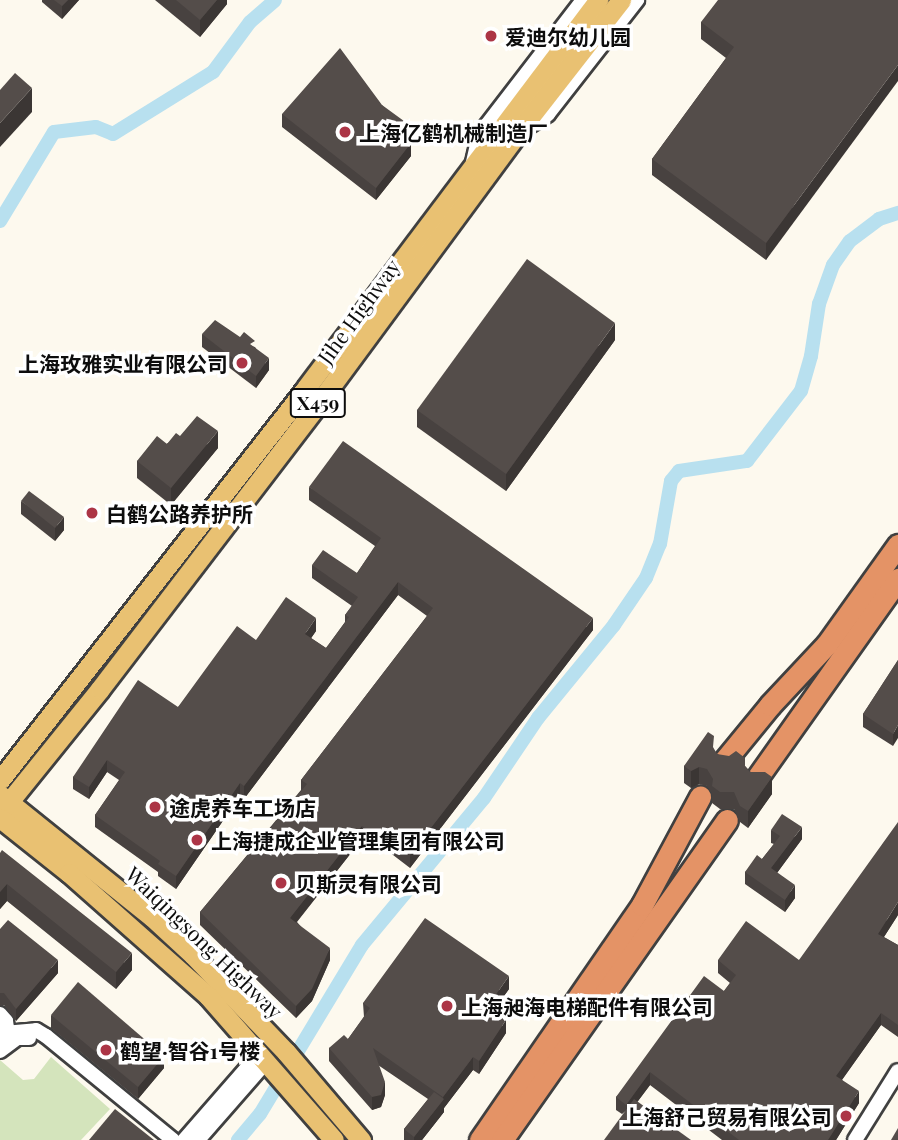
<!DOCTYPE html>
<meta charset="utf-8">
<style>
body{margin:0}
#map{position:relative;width:898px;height:1140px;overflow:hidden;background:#fdf9ee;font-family:"Playfair Display","Noto Sans SC",serif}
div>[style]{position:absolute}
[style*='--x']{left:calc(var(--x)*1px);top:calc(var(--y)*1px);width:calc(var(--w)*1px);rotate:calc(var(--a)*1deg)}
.green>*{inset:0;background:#d4e4bc}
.canal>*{height:14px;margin:-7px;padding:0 7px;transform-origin:7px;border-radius:7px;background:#b8e0ef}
.roads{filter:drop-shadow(2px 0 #404040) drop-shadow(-2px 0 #404040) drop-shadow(0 2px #404040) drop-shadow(0 -2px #404040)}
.minor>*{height:14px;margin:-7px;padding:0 7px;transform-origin:7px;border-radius:7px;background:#fff}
.major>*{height:19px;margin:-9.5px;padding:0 9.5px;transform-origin:9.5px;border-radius:9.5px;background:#e9c172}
.highway>*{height:21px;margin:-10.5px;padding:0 10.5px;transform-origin:10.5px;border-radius:10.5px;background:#e49366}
.wall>*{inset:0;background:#484240}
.shaded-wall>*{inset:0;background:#3b3634}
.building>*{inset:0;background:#544d4a}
.dots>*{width:19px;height:19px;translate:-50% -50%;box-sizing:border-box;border:4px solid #fff;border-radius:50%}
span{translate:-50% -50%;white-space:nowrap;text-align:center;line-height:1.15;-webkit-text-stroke:7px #fff;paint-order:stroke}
.shield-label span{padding:2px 5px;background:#fff;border:2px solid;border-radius:5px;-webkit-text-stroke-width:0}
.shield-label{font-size:19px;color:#0d0d0d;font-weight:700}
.poi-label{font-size:21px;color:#0d0d0d;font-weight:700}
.left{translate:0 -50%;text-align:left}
.right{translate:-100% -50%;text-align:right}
.street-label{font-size:21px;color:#0d0d0d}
</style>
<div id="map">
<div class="green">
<div style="clip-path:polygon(51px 1057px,110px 1109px,81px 1140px,0 1140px,0 1060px,23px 1080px,34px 1079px)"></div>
</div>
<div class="canal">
<div style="--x:0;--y:221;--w:104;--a:-58.8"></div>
<div style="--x:54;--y:132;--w:42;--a:-6.8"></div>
<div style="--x:96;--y:127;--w:18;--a:22"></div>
<div style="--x:113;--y:134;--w:118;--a:-31.8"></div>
<div style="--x:213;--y:72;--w:62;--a:-53.5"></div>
<div style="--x:250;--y:22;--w:33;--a:-41"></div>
<div style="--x:238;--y:1140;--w:34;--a:-50"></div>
<div style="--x:260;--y:1114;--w:197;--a:-58.9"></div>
<div style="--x:362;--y:945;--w:191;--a:-50.3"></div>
<div style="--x:484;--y:798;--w:97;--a:-56"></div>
<div style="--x:538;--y:718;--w:120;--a:-50.7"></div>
<div style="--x:614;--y:625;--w:57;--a:-55.8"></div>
<div style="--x:646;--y:578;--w:37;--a:-68"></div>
<div style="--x:660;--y:544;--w:64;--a:-80.1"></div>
<div style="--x:671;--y:481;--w:13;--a:-51"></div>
<div style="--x:679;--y:471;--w:69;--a:-8.4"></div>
<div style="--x:747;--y:461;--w:88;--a:-52.4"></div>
<div style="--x:801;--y:391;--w:36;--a:-74"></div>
<div style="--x:811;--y:356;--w:53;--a:-81.3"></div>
<div style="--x:819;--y:304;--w:41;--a:-70.3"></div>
<div style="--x:833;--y:265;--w:29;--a:-55"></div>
<div style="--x:850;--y:241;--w:36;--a:-37"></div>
<div style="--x:879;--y:219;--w:20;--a:-18"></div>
</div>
<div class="roads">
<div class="minor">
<div style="--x:526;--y:128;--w:26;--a:-32"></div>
<div style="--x:548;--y:114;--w:145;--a:-52"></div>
<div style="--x:473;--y:162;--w:28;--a:-77"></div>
<div style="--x:479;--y:135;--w:170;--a:-52.4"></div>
<div style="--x:0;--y:1014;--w:9;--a:49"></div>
<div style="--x:6;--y:1021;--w:7;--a:82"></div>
<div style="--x:7;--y:1028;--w:11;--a:128"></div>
<div style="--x:4;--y:1033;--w:32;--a:-5"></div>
<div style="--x:36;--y:1030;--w:12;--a:31"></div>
<div style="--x:46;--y:1036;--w:164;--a:39.3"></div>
<div style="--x:0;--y:1051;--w:21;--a:-37"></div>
<div style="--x:17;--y:1038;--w:12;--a:0"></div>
<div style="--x:184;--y:1140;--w:116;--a:-48.9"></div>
<div style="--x:198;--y:1140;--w:105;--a:-48.9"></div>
<div style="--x:855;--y:1140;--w:81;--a:-58.1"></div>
</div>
<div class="major">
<div style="--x:0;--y:780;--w:497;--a:-52"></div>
<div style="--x:306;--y:388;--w:486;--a:-53"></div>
<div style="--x:0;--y:795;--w:195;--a:38.8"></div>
<div style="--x:152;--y:917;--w:56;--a:42.8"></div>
<div style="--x:193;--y:955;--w:134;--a:46.2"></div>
<div style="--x:286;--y:1052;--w:116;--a:49.6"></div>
<div style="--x:0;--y:813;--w:159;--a:-51.1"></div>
<div style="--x:100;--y:689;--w:362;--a:-52.6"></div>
<div style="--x:320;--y:401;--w:330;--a:-53.6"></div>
<div style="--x:516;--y:135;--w:171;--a:-52.1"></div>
<div style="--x:0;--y:818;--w:88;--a:38.6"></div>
<div style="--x:69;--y:873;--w:186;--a:41.5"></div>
<div style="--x:208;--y:996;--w:191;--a:48.8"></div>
</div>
<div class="highway">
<div style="--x:725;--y:760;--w:71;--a:-50.7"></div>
<div style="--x:770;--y:705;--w:83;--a:-46.9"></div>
<div style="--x:827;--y:644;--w:122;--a:-54.4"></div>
<div style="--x:757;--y:778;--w:244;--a:-54.7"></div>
<div style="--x:480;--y:1140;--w:285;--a:-55.4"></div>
<div style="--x:642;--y:905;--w:123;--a:-61.8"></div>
<div style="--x:502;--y:1140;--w:391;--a:-54.9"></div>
</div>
</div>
<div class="wall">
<div style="clip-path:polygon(42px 0,79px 0,62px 19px,42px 2px)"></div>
<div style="clip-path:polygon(155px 0,227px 0,227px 4px,200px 37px)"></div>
<div style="clip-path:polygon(898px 0,766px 260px,652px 175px,652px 159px,726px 58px,701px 39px,701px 22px)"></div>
<div style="clip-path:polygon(382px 105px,408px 137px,406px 140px,411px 156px,376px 200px,282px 127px,282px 114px)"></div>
<div style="clip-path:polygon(202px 334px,255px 347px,269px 370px,256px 388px,202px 347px)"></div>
<div style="clip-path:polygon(615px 340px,506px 491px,417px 427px,417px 410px)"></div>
<div style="clip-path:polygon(180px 436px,218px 448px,171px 505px,137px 478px,137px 461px)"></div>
<div style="clip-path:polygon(309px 487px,593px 630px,410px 868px,380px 845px,377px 850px,362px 839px,297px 922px,330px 960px,312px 1001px,296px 1018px,200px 925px,200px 912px,301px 790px,301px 780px,427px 616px,398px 595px,244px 799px,240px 796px,176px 889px,158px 876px,158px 872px,95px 827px,95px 815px,119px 780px,107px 772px,89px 799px,73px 789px,73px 777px,178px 707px,256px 640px,316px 631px,311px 638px,326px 648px,345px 622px,345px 615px,352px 606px,312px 578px,312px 565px,357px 573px,375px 546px,309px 500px)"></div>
<div style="clip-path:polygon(21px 501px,64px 530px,55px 541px,21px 514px)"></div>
<div style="clip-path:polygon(898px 660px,893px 746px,863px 727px,863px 714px)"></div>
<div style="clip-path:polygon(714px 750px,717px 754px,745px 766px,772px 794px,748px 828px,740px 822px,734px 809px,720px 809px,712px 803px,712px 794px,707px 786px,699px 784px,691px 788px,684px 783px,684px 766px)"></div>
<div style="clip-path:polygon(771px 830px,802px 839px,777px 873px,795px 898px,785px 912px,745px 884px,745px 872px,762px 859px,774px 844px,771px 843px)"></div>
<div style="clip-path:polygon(0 853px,132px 970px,116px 989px,7px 901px,0 909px)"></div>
<div style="clip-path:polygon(898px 915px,884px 937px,898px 945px,898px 1037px,881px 1025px,842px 1080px,859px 1103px,836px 1140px,722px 1140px,650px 1085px,638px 1101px,622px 1114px,616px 1110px,616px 1097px,724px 991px,730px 983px,718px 973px,718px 960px,799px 960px)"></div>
<div style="clip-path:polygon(0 929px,58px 973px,16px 1021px,4px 1005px,0 1006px)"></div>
<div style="clip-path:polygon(509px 989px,493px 1011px,506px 1033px,479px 1074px,473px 1070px,444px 1108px,444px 1112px,422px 1140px,404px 1140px,404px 1129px,428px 1099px,378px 1065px,385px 1095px,381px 1107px,372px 1110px,329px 1061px,329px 1048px,348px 1039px,364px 1017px,363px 1003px)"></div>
<div style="clip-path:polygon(51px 1015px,164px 1068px,138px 1099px,51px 1028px)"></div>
</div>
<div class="shaded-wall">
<div style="clip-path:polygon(68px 0,79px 0,62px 19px,62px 6px)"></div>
<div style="clip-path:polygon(217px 0,227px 0,227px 4px,200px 37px,200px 20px)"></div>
<div style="clip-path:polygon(898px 65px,898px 81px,766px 260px,766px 243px)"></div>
<div style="clip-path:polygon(32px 88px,32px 112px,0 147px,0 123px)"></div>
<div style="clip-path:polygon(408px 124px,408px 137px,401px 148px,401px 136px)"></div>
<div style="clip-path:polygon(411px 143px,411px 156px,376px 200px,376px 188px)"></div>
<div style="clip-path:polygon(615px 323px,615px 340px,506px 491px,506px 474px)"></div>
<div style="clip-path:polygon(269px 358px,269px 370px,256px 388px,256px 376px)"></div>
<div style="clip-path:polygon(218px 431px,218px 448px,171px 505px,171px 488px)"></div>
<div style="clip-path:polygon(64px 517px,64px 530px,55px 541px,55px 528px)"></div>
<div style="clip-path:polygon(398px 582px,398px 595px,244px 799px,244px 786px)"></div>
<div style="clip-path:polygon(316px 618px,316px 631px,305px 647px,305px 634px)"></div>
<div style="clip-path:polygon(593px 618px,593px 630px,410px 868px,410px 855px)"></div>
<div style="clip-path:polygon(898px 725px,898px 738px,893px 746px,893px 734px)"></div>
<div style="clip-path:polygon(107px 760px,107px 772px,89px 799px,89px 787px)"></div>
<div style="clip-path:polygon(699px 767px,699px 784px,691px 788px,691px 771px)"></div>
<div style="clip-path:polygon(772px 777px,772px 794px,748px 828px,748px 811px)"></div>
<div style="clip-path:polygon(240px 783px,240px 796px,176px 889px,176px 876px)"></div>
<div style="clip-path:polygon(362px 826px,362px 839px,290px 930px,290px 918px)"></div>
<div style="clip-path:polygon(802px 827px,802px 839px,771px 881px,771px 868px)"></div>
<div style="clip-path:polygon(380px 833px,380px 845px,377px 850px,377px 837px)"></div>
<div style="clip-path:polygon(7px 884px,7px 901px,0 909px,0 892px)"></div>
<div style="clip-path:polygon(795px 885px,795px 898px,785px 912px,785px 900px)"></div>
<div style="clip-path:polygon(898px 902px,898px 915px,878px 946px,878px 934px)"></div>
<div style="clip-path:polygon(330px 948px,330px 960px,312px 1001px,296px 1018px,296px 1006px)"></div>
<div style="clip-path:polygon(132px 953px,132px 970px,116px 989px,116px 972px)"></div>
<div style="clip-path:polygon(58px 960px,58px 973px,16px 1021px,16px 1009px)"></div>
<div style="clip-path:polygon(509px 976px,509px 989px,487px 1020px,487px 1007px)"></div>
<div style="clip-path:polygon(881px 1013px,881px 1025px,836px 1088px,836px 1076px)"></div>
<div style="clip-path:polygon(506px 1020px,506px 1033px,479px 1074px,479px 1061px)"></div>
<div style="clip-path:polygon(164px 1056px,164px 1068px,138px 1099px,138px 1087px)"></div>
<div style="clip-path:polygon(473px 1057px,473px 1070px,444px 1108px,444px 1112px,422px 1140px,414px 1140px,414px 1137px,443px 1100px,443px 1097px)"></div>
<div style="clip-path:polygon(650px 1072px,650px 1085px,626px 1117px,626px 1105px)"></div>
<div style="clip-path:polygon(385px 1082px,385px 1095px,381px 1107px,372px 1110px,372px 1097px)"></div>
<div style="clip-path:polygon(859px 1091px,859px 1103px,836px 1140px,828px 1140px)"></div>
</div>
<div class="building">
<div style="clip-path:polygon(54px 0,68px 0,62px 6px)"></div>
<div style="clip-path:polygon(176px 0,217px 0,200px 20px)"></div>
<div style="clip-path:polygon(718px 0,898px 0,898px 65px,766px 243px,652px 159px,734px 47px,701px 22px)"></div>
<div style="clip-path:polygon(340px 48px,382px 105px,408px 124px,401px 136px,411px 143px,376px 188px,282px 114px)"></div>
<div style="clip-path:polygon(15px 73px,32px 88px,0 123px,0 90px)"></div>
<div style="clip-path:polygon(527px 259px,615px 323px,506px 474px,417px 410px)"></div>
<div style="clip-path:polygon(215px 320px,240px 337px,244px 332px,255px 341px,250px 344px,269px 358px,256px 376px,202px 334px)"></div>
<div style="clip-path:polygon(197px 416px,218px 431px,171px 488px,137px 461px,157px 436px,167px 444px,176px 433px,180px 436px)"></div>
<div style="clip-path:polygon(343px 441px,593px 618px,410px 855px,380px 833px,377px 837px,362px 826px,290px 918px,330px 948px,312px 989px,296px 1006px,200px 912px,307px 784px,301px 780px,433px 608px,398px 582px,244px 786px,240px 783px,176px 876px,158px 864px,160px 861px,95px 815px,125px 772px,107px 760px,89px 787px,73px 777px,138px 680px,178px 707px,237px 626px,256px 640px,286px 597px,316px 618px,305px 634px,326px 648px,349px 617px,345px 615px,358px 597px,312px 565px,323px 550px,357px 573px,381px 538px,309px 487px)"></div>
<div style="clip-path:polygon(29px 491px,64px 517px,55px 528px,21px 501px)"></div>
<div style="clip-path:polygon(898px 660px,898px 725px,893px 734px,863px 714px)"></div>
<div style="clip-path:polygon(708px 732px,714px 736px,713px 747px,717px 754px,729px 756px,736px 751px,745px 758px,745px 766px,750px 772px,765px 772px,772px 777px,748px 811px,740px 806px,734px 792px,720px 792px,712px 786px,713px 779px,707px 769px,699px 767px,691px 771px,684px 766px)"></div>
<div style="clip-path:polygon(782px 814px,802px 827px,771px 868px,795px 885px,785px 900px,745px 872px,757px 855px,762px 859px,780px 836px,771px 830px)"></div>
<div style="clip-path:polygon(898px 822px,898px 902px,878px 934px,898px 945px,898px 1025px,881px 1013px,836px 1076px,859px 1091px,828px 1140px,739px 1140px,650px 1072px,626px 1105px,616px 1097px,704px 976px,724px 991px,736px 975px,718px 960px,746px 921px,799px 960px)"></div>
<div style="clip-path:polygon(2px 850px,132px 953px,116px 972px,7px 884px,0 892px,0 853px)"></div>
<div style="clip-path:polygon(425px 918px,509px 976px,487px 1007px,506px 1020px,479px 1061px,473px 1057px,443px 1097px,373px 1048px,385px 1082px,381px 1095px,372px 1097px,329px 1048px,344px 1035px,348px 1039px,370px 1008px,363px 1003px)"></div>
<div style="clip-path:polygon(8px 920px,58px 960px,16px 1009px,4px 993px,0 993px,0 929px)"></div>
<div style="clip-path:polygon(78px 982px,164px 1056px,138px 1087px,51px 1015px)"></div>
<div style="clip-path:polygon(434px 1092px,444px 1099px,414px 1137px,404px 1129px)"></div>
<div style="clip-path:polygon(634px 1099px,691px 1140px,604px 1140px)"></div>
<div style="clip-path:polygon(115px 1109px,154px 1140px,89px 1140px)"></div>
<div style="clip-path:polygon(898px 1128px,898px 1140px,891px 1140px)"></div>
</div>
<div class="dots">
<div style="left:491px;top:36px;background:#ac3546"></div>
<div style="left:345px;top:132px;background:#ac3546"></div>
<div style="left:242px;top:363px;background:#ac3546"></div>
<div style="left:92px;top:513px;background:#ac3546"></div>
<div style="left:155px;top:807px;background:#ac3546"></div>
<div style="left:197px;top:840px;background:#ac3546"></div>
<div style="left:281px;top:883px;background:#ac3546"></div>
<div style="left:447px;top:1006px;background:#ac3546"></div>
<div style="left:106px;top:1050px;background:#ac3546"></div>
<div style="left:846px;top:1116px;background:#ac3546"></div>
</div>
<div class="shield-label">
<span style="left:318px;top:403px">X459</span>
</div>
<div class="poi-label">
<span class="left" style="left:505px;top:36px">爱迪尔幼儿园</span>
<span class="left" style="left:359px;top:132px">上海亿鹤机械制造厂</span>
<span class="right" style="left:228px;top:363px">上海玫雅实业有限公司</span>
<span class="left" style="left:106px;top:513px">白鹤公路养护所</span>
<span class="left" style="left:169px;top:807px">途虎养车工场店</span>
<span class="left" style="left:211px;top:840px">上海捷成企业管理集团有限公司</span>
<span class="left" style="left:295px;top:883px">贝斯灵有限公司</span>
<span class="left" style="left:461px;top:1006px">上海昶海电梯配件有限公司</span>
<span class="left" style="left:120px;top:1050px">鹤望·智谷1号楼</span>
<span class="right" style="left:832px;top:1116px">上海舒己贸易有限公司</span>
</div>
<div class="street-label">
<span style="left:358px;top:311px;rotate:-54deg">Jihe Highway</span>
<span style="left:205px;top:942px;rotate:44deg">Waiqingsong Highway</span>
</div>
</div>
